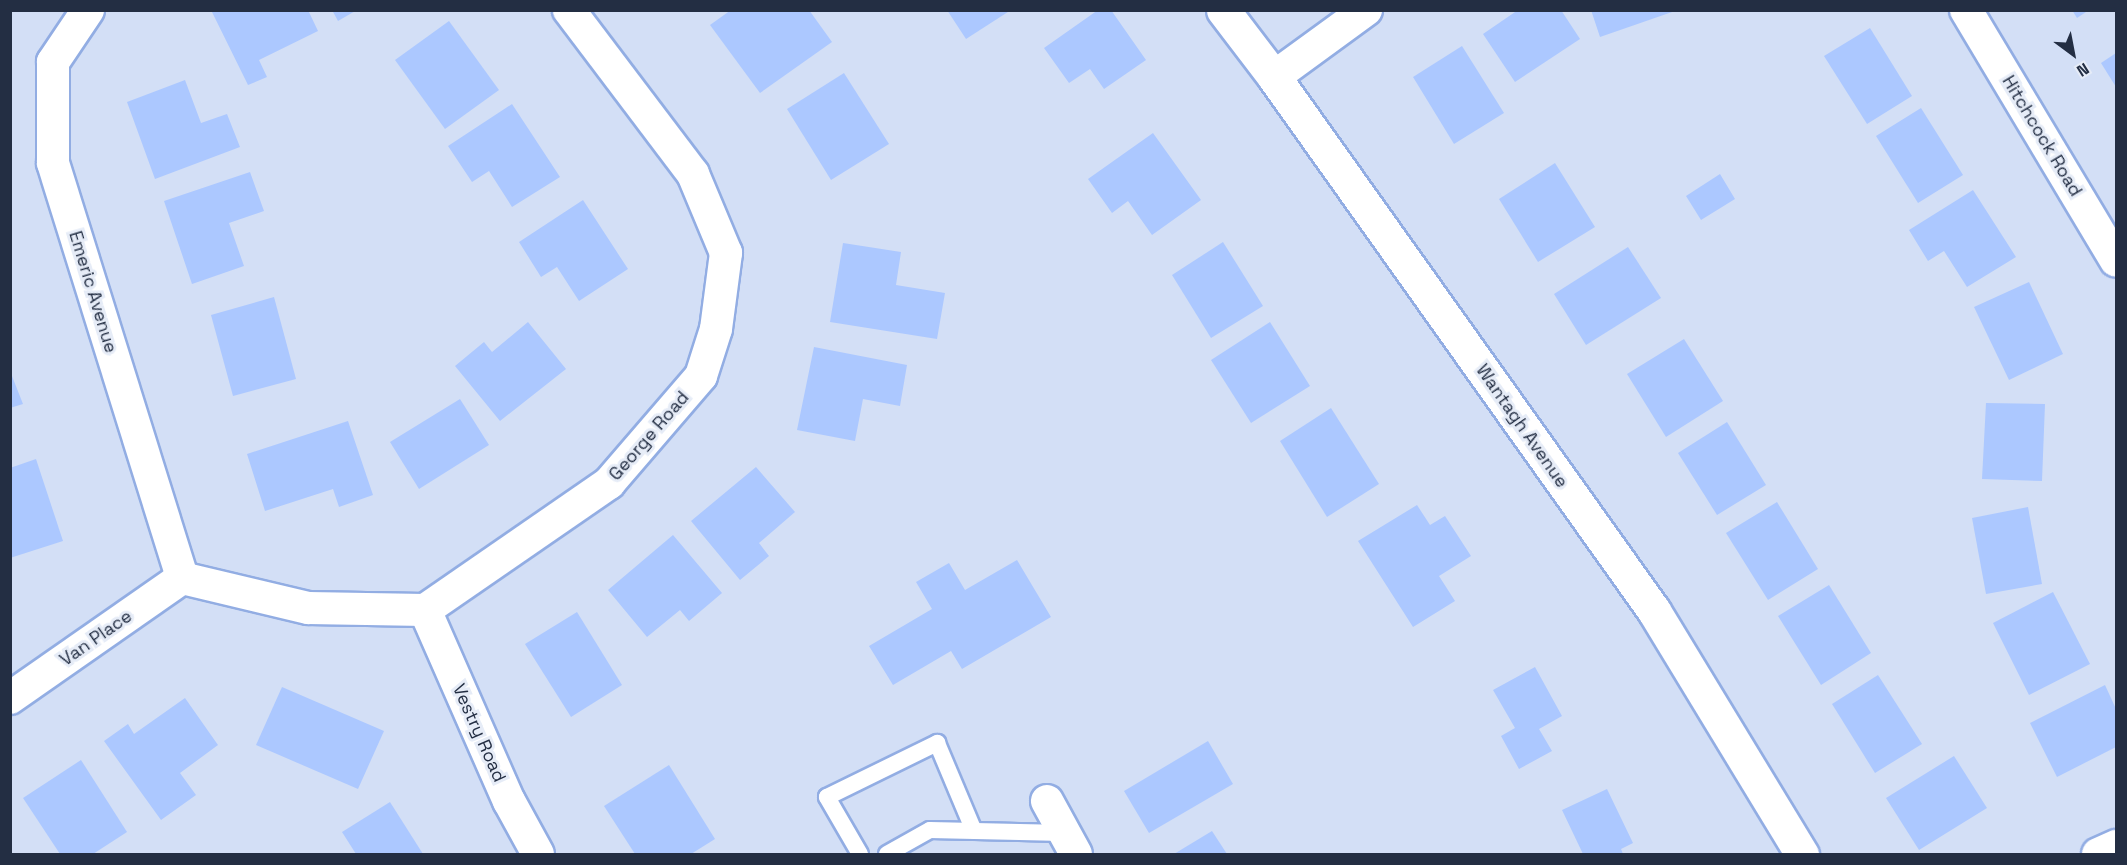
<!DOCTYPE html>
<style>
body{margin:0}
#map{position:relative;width:2127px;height:865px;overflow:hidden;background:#d3dff6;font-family:"Space Grotesk",sans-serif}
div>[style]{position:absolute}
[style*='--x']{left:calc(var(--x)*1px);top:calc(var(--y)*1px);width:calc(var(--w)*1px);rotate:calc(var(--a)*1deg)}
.building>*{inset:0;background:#acc8ff}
.roads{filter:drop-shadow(2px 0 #92ade3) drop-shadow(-2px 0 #92ade3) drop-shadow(0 2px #92ade3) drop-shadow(0 -2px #92ade3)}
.service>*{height:16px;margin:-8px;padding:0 8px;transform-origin:8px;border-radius:8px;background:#fff}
.minor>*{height:32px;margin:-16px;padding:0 16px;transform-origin:16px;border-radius:16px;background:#fff}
.secondary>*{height:33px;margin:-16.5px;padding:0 16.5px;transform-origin:16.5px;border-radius:16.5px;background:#fff}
span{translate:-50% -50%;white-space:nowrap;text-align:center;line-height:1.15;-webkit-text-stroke:6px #e6ecf7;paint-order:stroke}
.street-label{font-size:18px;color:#232e43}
.frame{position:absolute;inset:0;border:12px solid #232e43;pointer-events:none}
.north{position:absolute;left:2043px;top:24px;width:60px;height:60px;-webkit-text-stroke:4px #e6ecf7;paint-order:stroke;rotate:148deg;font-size:16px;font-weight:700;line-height:24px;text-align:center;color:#232e43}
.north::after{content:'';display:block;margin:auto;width:21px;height:27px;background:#232e43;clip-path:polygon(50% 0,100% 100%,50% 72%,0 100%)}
</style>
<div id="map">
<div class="building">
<div style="clip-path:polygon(211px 10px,308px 10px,318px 31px,259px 60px,267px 77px,248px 85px)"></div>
<div style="clip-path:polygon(332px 10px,357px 10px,338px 21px)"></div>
<div style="clip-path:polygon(731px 10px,809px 10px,832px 42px,760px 93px,710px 25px)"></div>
<div style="clip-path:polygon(947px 10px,1011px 10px,966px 39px)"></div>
<div style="clip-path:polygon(1098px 10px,1111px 10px,1146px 60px,1104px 89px,1090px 69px,1069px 83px,1044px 48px)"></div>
<div style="clip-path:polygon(1518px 10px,1561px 10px,1580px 39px,1515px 82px,1483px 34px)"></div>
<div style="clip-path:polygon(1591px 10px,1675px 10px,1675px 11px,1600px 37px)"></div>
<div style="clip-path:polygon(2072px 10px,2089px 10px,2077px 18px)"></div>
<div style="clip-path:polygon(449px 21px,499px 90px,445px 129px,395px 60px)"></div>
<div style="clip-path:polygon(1870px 28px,1912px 96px,1867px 124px,1824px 56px)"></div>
<div style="clip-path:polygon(1462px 46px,1504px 113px,1454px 144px,1413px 77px)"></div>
<div style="clip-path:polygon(2116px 53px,2116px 87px,2101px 63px)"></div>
<div style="clip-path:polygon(844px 73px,889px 144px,831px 180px,787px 109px)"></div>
<div style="clip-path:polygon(185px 80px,201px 123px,227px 114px,240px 147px,155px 179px,127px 102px)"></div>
<div style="clip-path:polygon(512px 104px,560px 177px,512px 207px,489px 171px,472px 182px,448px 146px)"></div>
<div style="clip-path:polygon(1921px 108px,1963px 175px,1918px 203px,1876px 136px)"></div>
<div style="clip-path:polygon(1153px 133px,1201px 200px,1152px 235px,1128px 201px,1112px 213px,1088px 179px)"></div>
<div style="clip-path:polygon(1555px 163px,1595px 227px,1538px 262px,1499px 199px)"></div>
<div style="clip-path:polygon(250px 172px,264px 211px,229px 223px,244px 266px,192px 284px,164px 201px)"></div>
<div style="clip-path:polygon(1720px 174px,1735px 199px,1701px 220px,1686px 196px)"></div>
<div style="clip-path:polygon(1973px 190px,2016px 257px,1967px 287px,1944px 251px,1928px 261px,1909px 230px)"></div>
<div style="clip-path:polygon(583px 200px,628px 269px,579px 301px,557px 267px,541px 277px,519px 242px)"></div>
<div style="clip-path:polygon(1223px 242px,1263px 306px,1211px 338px,1172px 275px)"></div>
<div style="clip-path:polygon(843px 243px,901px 252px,896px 285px,945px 293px,937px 339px,830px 322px)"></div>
<div style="clip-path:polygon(1628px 247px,1661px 298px,1586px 345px,1554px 294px)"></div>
<div style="clip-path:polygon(2029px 282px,2063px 354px,2009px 380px,1974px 307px)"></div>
<div style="clip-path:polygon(274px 297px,296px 379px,233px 396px,211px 315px)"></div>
<div style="clip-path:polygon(528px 322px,566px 369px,500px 421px,455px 366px,484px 342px,492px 352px)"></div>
<div style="clip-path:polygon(1270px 322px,1310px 386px,1251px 423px,1211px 360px)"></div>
<div style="clip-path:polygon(1684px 339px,1723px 401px,1666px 437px,1627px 374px)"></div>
<div style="clip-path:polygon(814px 347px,907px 365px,900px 406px,863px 399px,855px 441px,797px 430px)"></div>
<div style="clip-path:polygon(10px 371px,23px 404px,10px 408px)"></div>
<div style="clip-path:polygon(460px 399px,489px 445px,419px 489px,390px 442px)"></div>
<div style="clip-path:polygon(1986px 403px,2045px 404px,2042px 481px,1982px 479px)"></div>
<div style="clip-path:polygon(1331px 408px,1379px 484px,1327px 517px,1280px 441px)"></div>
<div style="clip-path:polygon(348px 421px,373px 495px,339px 507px,333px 489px,265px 511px,247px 454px)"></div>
<div style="clip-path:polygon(1727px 422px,1766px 485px,1717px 515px,1678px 453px)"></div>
<div style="clip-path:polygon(36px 459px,63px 541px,10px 558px,10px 468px)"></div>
<div style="clip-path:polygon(756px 467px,795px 512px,759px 543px,769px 556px,740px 580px,691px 521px)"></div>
<div style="clip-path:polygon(1777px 502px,1818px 569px,1768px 600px,1726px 533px)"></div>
<div style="clip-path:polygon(1417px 505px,1430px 525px,1445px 516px,1471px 556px,1439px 576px,1455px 601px,1413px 627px,1358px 541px)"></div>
<div style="clip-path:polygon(2028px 507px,2042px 584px,1986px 594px,1972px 518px)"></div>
<div style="clip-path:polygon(673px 535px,722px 593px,689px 621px,680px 610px,647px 637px,608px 590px)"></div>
<div style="clip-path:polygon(1017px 560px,1051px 617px,962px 669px,951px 651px,893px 685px,869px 646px,932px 609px,916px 582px,949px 563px,965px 590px)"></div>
<div style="clip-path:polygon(1829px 585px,1871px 653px,1821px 685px,1778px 616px)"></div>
<div style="clip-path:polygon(2053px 592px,2090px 664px,2029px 695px,1993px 623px)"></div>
<div style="clip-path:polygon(577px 612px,622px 685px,571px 717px,525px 644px)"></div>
<div style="clip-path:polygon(1535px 667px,1562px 716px,1539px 729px,1552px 751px,1519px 769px,1501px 736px,1515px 728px,1493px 690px)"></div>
<div style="clip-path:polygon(1878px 675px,1922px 744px,1875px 773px,1832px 704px)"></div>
<div style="clip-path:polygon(2105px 685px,2116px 709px,2116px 747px,2057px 777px,2030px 723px)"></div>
<div style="clip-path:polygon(282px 687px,384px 731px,358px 789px,256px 745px)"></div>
<div style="clip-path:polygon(185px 698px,218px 745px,180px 773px,196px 795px,161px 820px,104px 741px,128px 724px,134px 734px)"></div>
<div style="clip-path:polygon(1208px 741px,1233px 784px,1149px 833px,1124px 791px)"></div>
<div style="clip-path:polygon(1954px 756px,1987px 808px,1919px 850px,1886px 798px)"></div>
<div style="clip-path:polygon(81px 760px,127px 832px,93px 854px,60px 854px,23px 798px)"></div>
<div style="clip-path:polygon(669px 765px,715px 839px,691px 854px,635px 854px,604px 806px)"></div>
<div style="clip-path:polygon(1607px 789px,1633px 843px,1621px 849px,1623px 854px,1583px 854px,1562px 810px)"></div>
<div style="clip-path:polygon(390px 802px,423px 854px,356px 854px,342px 832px)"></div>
<div style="clip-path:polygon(1212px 831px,1227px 854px,1174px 854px)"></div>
</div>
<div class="roads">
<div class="service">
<div style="--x:860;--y:854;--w:66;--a:-120.1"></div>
<div style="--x:827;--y:797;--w:123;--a:-26.1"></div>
<div style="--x:937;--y:743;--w:95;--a:67.2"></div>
<div style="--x:887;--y:854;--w:49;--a:-29.2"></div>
<div style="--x:930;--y:830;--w:134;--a:1.3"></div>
</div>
<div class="minor">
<div style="--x:88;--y:10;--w:63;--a:123.9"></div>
<div style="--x:53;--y:62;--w:101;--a:90"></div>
<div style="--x:53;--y:163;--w:435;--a:72.7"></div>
<div style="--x:1966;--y:10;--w:292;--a:59.1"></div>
<div style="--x:1274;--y:77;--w:114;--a:-36.1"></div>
<div style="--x:182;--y:578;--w:130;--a:13.4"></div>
<div style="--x:308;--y:608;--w:117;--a:1"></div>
<div style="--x:425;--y:610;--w:224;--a:-34.6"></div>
<div style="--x:609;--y:483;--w:141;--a:-49.3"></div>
<div style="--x:701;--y:376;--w:49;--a:-72.3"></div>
<div style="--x:716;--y:329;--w:77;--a:-82.5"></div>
<div style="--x:726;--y:253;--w:86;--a:-112.7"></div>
<div style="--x:693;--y:174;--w:206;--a:-127.1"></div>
<div style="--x:425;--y:610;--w:209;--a:66.3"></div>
<div style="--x:509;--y:801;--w:60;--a:61.3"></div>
<div style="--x:10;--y:698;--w:210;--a:-34.9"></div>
<div style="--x:1047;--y:801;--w:60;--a:61.3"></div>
<div style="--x:2098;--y:854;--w:20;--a:-24"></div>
</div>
<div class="secondary">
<div style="--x:1223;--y:10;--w:84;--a:52.7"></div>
<div style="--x:1274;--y:77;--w:655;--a:54.56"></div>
<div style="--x:1654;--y:611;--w:285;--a:58.7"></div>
</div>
</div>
<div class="street-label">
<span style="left:2042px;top:136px;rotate:59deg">Hitchcock Road</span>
<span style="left:93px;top:292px;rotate:73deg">Emeric Avenue</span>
<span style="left:1522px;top:426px;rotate:55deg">Wantagh Avenue</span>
<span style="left:649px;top:436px;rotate:-49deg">George Road</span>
<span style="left:96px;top:638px;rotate:-35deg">Van Place</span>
<span style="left:479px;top:733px;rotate:66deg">Vestry Road</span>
</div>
<div class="frame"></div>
<div class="north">N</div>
</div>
